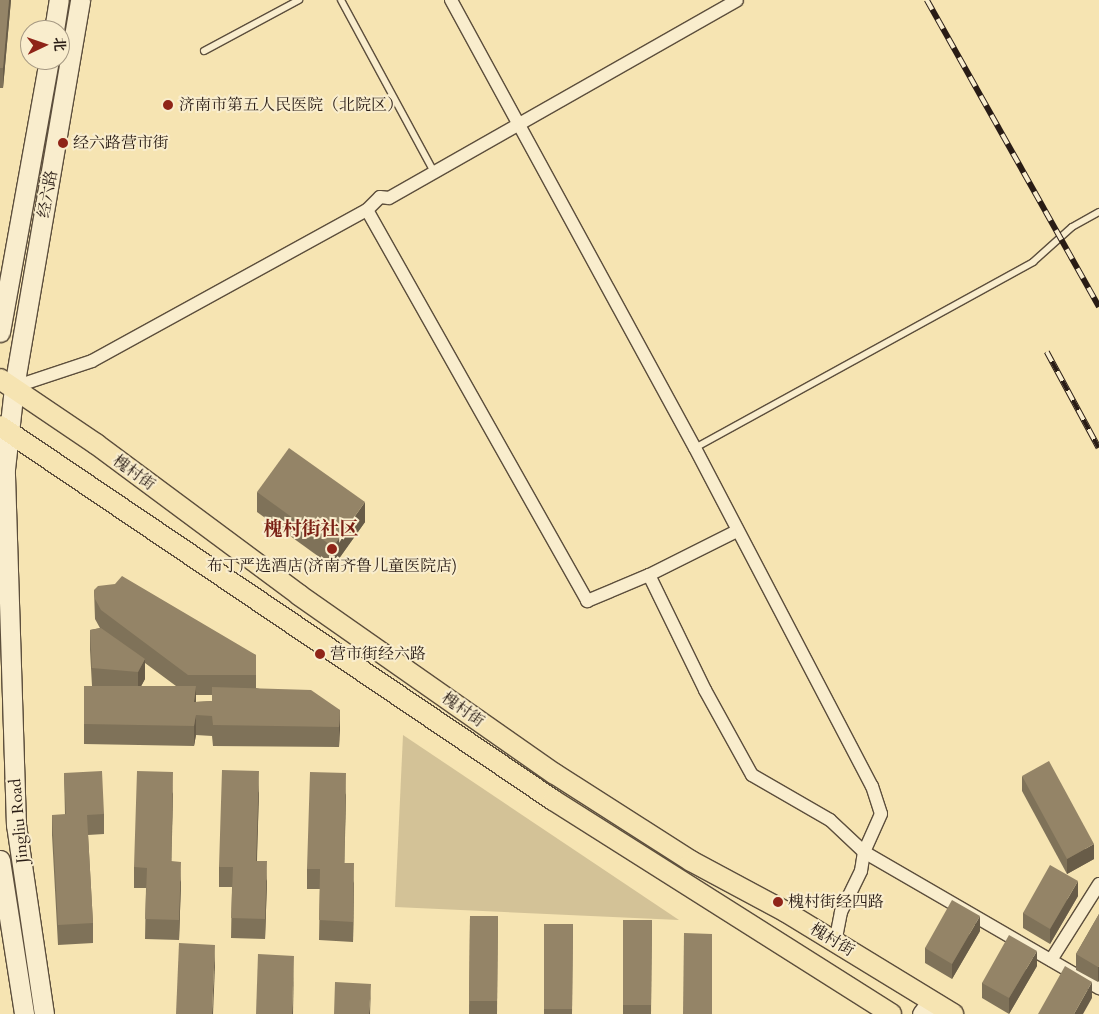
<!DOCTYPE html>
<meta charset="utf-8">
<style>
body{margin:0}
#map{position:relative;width:1099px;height:1014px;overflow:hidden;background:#f6e4b2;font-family:Cardo,"Noto Serif SC",serif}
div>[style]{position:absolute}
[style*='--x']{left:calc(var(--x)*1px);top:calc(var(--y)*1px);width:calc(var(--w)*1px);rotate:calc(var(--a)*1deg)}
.green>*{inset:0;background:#d3c297}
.roads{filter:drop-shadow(1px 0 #5c4e3c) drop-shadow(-1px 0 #5c4e3c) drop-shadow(0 1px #5c4e3c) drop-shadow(0 -1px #5c4e3c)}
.lane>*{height:6px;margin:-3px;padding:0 3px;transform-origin:3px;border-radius:3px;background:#f9edcd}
.street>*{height:12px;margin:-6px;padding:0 6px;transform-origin:6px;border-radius:6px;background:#f9edcd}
.secondary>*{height:19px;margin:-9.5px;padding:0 9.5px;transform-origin:9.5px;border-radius:9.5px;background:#f9edcd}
.primary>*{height:20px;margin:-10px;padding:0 10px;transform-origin:10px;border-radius:10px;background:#f6e4b2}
.rail>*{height:5.5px;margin-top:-2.75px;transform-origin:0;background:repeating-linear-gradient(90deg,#f9edcd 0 11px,#291c15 0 22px);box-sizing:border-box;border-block:1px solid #291c15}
.wall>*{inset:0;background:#7f7259}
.shaded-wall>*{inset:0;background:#685c48}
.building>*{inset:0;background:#948467}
.dots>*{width:14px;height:14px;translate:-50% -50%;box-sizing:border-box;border:2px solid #f9edcd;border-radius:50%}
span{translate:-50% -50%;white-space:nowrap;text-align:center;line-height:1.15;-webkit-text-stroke:4px #f9edcd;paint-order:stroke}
.poi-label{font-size:16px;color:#291c15}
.left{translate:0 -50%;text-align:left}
.street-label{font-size:16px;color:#291c15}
.quarter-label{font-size:19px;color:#7a1f14;font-weight:700}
.north{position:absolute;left:20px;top:20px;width:50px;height:50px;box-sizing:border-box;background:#f9edcd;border:1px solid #a69983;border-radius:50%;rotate:87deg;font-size:14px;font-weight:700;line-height:20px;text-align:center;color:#291c15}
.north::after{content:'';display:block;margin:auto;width:18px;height:22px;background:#8f2418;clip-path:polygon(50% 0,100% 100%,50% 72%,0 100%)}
</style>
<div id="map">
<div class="green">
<div style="clip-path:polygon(403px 735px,679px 920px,395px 907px)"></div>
</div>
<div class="roads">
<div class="lane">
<div style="--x:341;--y:0;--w:196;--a:61.6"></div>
<div style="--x:204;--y:51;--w:108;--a:-28.2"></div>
<div style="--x:695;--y:448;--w:386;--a:-28.8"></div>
<div style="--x:1033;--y:262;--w:52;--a:-41.9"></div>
<div style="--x:1072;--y:227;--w:31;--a:-29"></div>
</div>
<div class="street">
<div style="--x:451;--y:0;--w:510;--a:61.43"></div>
<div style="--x:695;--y:448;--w:382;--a:62.4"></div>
<div style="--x:872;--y:786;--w:29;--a:72"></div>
<div style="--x:881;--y:814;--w:42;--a:114.1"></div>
<div style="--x:864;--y:852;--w:19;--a:99"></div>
<div style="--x:861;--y:871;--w:46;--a:116"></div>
<div style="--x:841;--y:912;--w:31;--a:101"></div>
<div style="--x:367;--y:210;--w:449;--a:60.6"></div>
<div style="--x:587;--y:601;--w:67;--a:-22.8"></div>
<div style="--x:649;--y:575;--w:128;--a:64"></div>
<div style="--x:705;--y:690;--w:97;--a:61.1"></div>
<div style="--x:752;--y:775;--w:90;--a:30"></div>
<div style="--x:830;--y:820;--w:47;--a:43.3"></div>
<div style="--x:864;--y:852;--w:272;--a:30.1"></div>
<div style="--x:14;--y:387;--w:82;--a:-18.4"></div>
<div style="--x:92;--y:361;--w:314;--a:-28.8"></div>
<div style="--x:367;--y:210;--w:18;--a:-45"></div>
<div style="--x:380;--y:197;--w:9;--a:6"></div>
<div style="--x:389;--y:198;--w:400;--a:-29.6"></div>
<div style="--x:649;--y:575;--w:98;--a:-26.6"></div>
<div style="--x:1051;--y:960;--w:90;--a:-57.7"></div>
</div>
<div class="secondary">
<div style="--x:54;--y:30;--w:30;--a:-81"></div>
<div style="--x:0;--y:332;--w:276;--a:-79.8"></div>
<div style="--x:0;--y:860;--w:156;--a:81.1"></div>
<div style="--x:44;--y:1014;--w:191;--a:-98.4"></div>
<div style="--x:16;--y:825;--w:356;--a:-91.8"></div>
<div style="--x:5;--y:469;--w:82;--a:-83.7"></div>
<div style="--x:14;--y:387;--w:393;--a:-80.3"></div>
<div style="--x:922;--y:1014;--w:16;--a:-52"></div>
</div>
<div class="primary">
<div style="--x:0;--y:379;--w:116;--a:34.1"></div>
<div style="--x:96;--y:444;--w:253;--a:36.6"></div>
<div style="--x:299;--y:595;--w:312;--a:35"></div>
<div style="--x:555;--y:774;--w:161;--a:32.6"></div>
<div style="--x:691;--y:861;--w:108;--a:28.2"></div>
<div style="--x:786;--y:912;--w:196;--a:31.4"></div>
<div style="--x:0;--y:426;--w:668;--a:34.07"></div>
<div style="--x:553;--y:800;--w:400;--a:32.3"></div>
</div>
</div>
<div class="rail">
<div style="--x:927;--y:0;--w:352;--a:60.7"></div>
<div style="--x:1047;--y:352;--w:109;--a:61.6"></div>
</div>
<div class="wall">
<div style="clip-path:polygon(0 0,11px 0,3px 88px,0 88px,0 109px)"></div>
<div style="clip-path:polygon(257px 492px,365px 522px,333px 567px,257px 512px)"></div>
<div style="clip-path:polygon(evenodd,94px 590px,256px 655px,256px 688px,340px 710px,339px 747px,213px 746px,212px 736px,196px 735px,194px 746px,84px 744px,84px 686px,92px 686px,90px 650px,90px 630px,100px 628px,95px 619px,94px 590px,145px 663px,176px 686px,141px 686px,145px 679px,145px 663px,94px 590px,196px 695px,212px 695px,212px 701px,196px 702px,196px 695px)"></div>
<div style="clip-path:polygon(64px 773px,104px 814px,104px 834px,88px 835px,93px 923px,93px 943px,58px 945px,52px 835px,52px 815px,65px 815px)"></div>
<div style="clip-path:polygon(1022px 776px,1094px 859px,1067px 874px,1022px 791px)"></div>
<div style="clip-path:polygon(259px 791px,257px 861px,267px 881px,265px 939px,231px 938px,232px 887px,219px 887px,219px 867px)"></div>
<div style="clip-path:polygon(173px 792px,171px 861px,181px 882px,179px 940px,145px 939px,146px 888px,134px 888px,134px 867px)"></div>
<div style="clip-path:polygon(346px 793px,344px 863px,354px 883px,353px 942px,319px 940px,320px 889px,307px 889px,307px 869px)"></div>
<div style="clip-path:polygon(1078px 896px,1050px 944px,1023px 928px,1023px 913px)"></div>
<div style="clip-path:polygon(1099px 914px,1098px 982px,1076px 970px,1076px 954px)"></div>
<div style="clip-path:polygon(470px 916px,498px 916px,497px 1014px,469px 1014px)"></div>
<div style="clip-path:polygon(623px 920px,652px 920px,651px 1014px,623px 1014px)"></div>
<div style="clip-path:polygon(544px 924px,573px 924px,572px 1014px,544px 1014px)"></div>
<div style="clip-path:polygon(980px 931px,952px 979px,925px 963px,925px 948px)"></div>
<div style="clip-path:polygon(1037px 966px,1009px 1014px,982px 998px,982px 983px)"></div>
</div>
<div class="shaded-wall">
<div style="clip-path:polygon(9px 0,11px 0,3px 88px,3px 68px)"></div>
<div style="clip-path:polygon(365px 502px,365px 522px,333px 567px,333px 547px)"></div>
<div style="clip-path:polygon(145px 659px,145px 679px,138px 692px,138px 672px)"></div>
<div style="clip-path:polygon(196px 686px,196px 706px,194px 702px)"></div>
<div style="clip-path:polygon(340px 710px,340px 730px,339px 747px,339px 727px)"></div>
<div style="clip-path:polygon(196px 715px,196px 735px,194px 746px,194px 726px)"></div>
<div style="clip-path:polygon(259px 771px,259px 791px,256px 881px,256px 861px)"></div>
<div style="clip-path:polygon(173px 772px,173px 792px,171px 881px,171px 861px)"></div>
<div style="clip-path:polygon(346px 773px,346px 793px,344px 883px,344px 863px)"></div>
<div style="clip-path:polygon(1094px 844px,1094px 859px,1067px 874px,1067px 859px)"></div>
<div style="clip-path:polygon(267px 861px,267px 881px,265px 939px,265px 919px)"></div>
<div style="clip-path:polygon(181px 862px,181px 882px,179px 940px,179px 920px)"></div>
<div style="clip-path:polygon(354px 863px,354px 883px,353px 942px,353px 922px)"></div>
<div style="clip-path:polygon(1078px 881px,1078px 896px,1050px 944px,1050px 929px)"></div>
<div style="clip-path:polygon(980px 916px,980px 931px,952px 979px,952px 964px)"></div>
<div style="clip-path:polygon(215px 945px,215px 965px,213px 1014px,212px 1014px)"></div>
<div style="clip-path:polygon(1037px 951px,1037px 966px,1009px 1014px,1009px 998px)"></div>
<div style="clip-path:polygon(294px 956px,293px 1014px,292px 1014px)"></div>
<div style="clip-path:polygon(1099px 966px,1099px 981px,1098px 982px,1098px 967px)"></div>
<div style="clip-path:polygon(1092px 982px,1092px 998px,1083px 1014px,1074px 1014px)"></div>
<div style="clip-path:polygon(371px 984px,370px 1014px,369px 1014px)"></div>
</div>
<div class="building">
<div style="clip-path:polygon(0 0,9px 0,3px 68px,0 68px)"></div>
<div style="clip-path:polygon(289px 448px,365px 502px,333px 547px,257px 492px)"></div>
<div style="clip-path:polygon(122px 576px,256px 655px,256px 675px,188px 675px,101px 610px,95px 599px,94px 590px,98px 586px,115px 584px)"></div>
<div style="clip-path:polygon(101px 628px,145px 659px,138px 672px,92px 668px,90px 630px)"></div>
<div style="clip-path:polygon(84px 686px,196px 686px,194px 702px,212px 701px,212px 687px,311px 690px,340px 710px,339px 727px,213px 725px,212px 716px,196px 715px,194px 726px,84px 724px)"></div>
<div style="clip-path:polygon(1049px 761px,1094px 844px,1067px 859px,1022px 776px)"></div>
<div style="clip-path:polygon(222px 770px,259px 771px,256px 861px,267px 861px,265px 919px,231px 918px,233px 867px,219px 867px)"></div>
<div style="clip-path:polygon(102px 771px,104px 814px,87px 815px,93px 923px,58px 925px,52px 815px,66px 814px,64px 773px)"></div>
<div style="clip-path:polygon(137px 771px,173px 772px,171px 861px,181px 862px,179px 920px,145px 919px,147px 868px,134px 867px)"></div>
<div style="clip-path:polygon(310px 772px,346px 773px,344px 863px,354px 863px,353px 922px,319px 920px,320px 869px,307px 869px)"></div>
<div style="clip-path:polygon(1050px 865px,1078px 881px,1050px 929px,1023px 913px)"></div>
<div style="clip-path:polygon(952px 900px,980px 916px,952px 964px,925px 948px)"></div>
<div style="clip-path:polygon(1099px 914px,1099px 966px,1098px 967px,1076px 954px)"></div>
<div style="clip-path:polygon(470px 916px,498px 916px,497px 1001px,469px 1001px)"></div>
<div style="clip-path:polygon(623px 920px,652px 920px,651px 1005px,623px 1005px)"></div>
<div style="clip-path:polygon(544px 924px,573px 924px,572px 1009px,544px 1009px)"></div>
<div style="clip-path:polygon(684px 933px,712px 934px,712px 1014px,683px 1014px)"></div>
<div style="clip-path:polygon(1009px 935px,1037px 951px,1009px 998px,982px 983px)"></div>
<div style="clip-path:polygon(179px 943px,215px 945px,212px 1014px,176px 1014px)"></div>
<div style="clip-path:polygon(258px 954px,294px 956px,292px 1014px,256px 1014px)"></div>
<div style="clip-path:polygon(1065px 966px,1092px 982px,1074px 1014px,1038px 1014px)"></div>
<div style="clip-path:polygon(335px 982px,371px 984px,369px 1014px,334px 1014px)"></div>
</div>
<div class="dots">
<div style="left:168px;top:105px;background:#8f2418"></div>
<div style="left:63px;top:143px;background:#8f2418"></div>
<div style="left:332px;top:549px;background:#8f2418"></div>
<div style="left:320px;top:654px;background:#8f2418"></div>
<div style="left:778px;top:902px;background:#8f2418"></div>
</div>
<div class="poi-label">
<span class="left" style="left:179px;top:105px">济南市第五人民医院（北院区）</span>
<span class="left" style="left:73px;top:143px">经六路营市街</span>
<span style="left:332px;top:566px">布丁严选酒店(济南齐鲁儿童医院店)</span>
<span class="left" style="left:330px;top:654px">营市街经六路</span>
<span class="left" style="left:788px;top:902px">槐村街经四路</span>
</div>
<div class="street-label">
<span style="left:48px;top:194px;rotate:-80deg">经六路</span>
<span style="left:134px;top:473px;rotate:36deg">槐村街</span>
<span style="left:463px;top:710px;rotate:35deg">槐村街</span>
<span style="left:19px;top:821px;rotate:-95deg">Jingliu Road</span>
<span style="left:832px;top:940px;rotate:31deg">槐村街</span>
</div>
<div class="quarter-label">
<span style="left:311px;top:530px">槐村街社区</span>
</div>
<div class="north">北</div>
</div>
